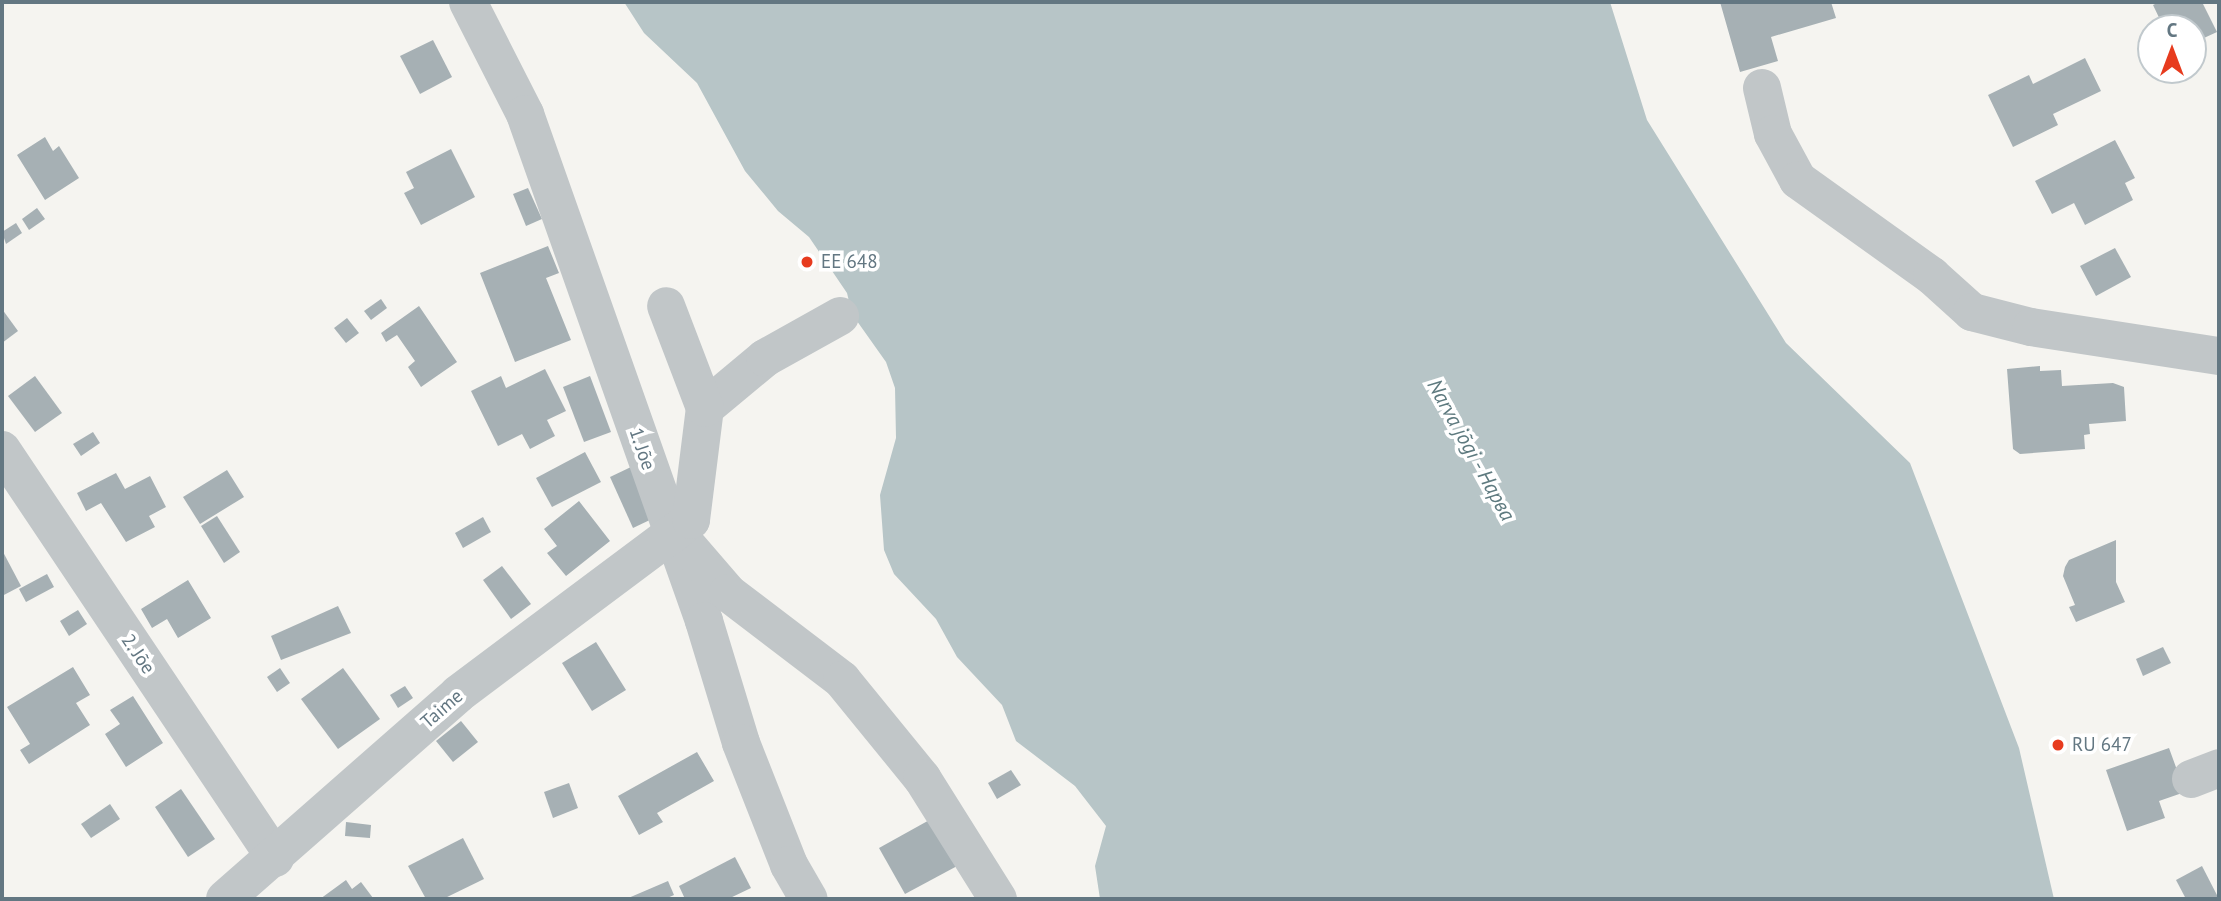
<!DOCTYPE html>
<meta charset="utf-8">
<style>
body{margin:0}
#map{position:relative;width:2221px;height:901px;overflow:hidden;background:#f5f4f0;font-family:"PT Sans",sans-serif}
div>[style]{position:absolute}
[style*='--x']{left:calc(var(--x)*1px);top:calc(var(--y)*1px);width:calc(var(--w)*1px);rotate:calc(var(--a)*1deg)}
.water>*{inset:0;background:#b7c5c7}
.building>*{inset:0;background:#a6b0b4}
.minor>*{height:38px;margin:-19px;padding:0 19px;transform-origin:19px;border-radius:19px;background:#c1c6c8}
.dots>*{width:19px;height:19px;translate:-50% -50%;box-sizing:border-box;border:4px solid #fff;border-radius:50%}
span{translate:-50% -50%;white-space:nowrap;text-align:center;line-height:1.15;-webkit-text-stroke:7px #fff;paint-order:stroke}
.poi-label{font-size:19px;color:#637782}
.left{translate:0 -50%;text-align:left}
.street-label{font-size:19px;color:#637782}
.water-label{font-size:21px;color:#5e7a7f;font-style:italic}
.frame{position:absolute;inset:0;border:4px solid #637782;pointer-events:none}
.north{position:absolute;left:2137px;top:14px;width:70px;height:70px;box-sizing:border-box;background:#fff;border:2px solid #c1c9cd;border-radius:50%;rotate:0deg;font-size:19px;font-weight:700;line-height:28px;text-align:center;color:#637782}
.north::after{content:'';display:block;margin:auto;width:24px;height:32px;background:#e73b1e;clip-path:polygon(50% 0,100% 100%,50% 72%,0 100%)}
</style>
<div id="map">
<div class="water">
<div style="clip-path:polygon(624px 2px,1610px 2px,1647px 120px,1786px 343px,1910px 463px,2019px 748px,2054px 899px,1100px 899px,1095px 866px,1106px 826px,1075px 786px,1016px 741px,1002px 705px,957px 657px,936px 619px,894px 574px,884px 550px,880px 495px,896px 438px,895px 388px,886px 362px,852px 314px,847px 293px,809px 237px,778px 211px,745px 171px,697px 83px,644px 33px)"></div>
</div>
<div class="building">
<div style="clip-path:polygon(1720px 2px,1831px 2px,1836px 18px,1771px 37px,1778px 61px,1740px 72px)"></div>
<div style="clip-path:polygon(2159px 2px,2202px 2px,2217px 32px,2193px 43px,2193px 28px,2164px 28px,2153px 5px)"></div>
<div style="clip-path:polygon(433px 40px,452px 77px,420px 94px,400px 56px)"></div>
<div style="clip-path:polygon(2085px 58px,2101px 91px,2053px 114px,2058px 125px,2013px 147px,1988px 95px,2029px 75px,2033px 84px)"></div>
<div style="clip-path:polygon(45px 137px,53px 151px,59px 146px,79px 178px,45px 200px,17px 155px)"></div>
<div style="clip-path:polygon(2115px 140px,2135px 178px,2125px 183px,2133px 200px,2085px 225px,2074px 203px,2052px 214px,2035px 181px)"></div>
<div style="clip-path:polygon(451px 149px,475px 197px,421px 225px,404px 193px,414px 188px,406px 172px)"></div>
<div style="clip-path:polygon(528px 188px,542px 219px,526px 226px,513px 194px)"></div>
<div style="clip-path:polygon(37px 208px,45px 219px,29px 230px,22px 219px)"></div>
<div style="clip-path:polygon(16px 223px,22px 233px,6px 244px,2px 232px)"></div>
<div style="clip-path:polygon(548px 246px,559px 273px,546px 278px,571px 340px,515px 362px,480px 273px)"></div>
<div style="clip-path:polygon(2115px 248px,2131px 277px,2096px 296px,2080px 266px)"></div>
<div style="clip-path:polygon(381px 299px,387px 308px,371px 320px,364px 311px)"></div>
<div style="clip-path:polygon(419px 306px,457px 362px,421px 387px,408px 367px,415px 361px,397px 335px,386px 342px,381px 333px)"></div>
<div style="clip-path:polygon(2px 309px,18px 331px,2px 343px)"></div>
<div style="clip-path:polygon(347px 318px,359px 333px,346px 343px,334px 328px)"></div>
<div style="clip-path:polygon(2040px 366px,2040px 371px,2061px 370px,2062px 386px,2113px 383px,2124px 387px,2126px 421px,2089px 424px,2090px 434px,2084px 435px,2085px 449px,2020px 454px,2013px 449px,2007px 369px)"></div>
<div style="clip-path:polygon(545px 369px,566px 411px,547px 420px,555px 436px,530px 449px,522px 434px,498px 446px,471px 391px,501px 376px,506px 388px)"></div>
<div style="clip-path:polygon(35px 376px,62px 413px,35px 432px,8px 396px)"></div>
<div style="clip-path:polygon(590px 376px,611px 432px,584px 442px,563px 387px)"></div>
<div style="clip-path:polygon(93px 432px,100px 443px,81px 456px,73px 444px)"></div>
<div style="clip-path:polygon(585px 452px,601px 482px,552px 507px,536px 478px)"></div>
<div style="clip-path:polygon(631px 467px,654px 518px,633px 528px,610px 477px)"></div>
<div style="clip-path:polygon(227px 470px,244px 497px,200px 524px,183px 497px)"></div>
<div style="clip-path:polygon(116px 473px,125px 489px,150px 476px,166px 507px,149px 516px,155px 527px,126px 542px,101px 503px,86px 511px,77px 493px)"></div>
<div style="clip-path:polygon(579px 501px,610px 541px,566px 576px,547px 553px,557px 546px,544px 529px)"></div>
<div style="clip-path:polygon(217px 516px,240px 552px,224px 563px,201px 526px)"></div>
<div style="clip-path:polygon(483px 517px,491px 532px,463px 548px,455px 533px)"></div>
<div style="clip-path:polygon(2116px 540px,2116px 582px,2125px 602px,2076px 622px,2069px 607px,2075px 605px,2063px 576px,2065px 567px,2069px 560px)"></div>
<div style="clip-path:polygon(2px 550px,21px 586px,2px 596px)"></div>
<div style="clip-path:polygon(502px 566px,531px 604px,511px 619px,483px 580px)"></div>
<div style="clip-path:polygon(47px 574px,54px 587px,26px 602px,19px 589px)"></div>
<div style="clip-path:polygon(188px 580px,211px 618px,178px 638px,167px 619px,152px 628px,141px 609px)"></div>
<div style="clip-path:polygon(338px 606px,351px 633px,281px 660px,271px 636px)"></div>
<div style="clip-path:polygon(78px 610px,87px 624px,69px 636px,60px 621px)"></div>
<div style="clip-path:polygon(596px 642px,626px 690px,592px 711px,562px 663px)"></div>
<div style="clip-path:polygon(2163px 647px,2171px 663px,2143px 676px,2136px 659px)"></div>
<div style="clip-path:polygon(73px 667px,90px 695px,76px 703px,90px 725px,29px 764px,20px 750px,30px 744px,7px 707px)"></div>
<div style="clip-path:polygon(280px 668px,290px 683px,277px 692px,267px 677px)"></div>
<div style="clip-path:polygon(343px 668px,380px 719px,338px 749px,301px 699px)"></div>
<div style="clip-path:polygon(405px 686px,413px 698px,398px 708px,390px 695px)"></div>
<div style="clip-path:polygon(133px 696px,163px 743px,126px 767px,105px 734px,120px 724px,110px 710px)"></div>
<div style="clip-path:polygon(461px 721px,478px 742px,453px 762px,436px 741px)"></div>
<div style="clip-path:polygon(2169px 748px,2185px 792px,2159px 801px,2165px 818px,2127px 831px,2106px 770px)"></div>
<div style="clip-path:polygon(697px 752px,714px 781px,657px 813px,663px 822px,639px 835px,618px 796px)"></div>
<div style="clip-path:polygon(1011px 770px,1021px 785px,997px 799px,988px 783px)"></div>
<div style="clip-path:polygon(569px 783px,578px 808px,553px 818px,544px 792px)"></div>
<div style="clip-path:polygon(181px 789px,215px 839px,188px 857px,155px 807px)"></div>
<div style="clip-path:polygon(110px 804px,120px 819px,91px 838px,81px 824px)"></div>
<div style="clip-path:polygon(933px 818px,959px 865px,905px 894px,879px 848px)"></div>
<div style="clip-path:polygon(346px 822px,371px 825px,370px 838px,345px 836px)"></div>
<div style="clip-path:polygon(463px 838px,484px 879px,443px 899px,426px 899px,408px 866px)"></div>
<div style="clip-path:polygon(735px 857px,751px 888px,728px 899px,685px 899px,679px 886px)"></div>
<div style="clip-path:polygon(2202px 866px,2219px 899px,2186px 899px,2176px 880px)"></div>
<div style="clip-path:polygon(346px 880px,352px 889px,361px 882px,373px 898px,320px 899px)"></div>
<div style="clip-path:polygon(668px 881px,674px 895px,665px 899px,626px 899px)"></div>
</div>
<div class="minor">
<div style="--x:468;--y:2;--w:126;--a:63"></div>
<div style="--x:525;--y:114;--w:538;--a:70.55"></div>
<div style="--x:704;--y:621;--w:127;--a:73.1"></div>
<div style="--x:741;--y:743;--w:131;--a:68.5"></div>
<div style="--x:789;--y:865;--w:39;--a:60"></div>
<div style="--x:1762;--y:88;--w:47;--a:76.6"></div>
<div style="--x:1773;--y:134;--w:52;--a:61.5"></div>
<div style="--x:1798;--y:180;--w:165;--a:35.6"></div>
<div style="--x:1932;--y:276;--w:54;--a:42"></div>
<div style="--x:1972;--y:312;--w:61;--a:14.3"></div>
<div style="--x:2031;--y:327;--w:190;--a:8.8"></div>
<div style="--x:705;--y:408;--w:78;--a:-39.8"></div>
<div style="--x:765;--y:358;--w:86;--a:-29.2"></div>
<div style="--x:2;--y:450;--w:491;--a:56.2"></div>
<div style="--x:684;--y:542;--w:67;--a:49.2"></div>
<div style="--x:728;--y:593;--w:143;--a:37.3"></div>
<div style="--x:842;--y:680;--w:127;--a:50.8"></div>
<div style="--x:922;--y:778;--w:143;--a:57.9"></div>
<div style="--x:2191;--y:779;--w:30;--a:-21"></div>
<div style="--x:225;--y:899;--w:310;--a:-41.3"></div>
<div style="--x:458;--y:694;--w:291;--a:-36.8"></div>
<div style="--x:691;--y:520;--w:113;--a:-82.9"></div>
<div style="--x:705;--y:408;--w:109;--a:-110.9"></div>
</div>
<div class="dots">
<div style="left:807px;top:262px;background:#e73b1e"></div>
<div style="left:2058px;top:745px;background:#e73b1e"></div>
</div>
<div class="poi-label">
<span class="left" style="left:821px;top:262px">EE 648</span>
<span class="left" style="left:2072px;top:745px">RU 647</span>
</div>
<div class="street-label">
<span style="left:642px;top:449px;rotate:71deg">1. Jõe</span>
<span style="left:138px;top:654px;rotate:56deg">2. Jõe</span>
<span style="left:442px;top:709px;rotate:-41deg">Taime</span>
</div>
<div class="water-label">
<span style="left:1471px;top:450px;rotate:61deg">Narva jõgi - Нарва</span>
</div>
<div class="frame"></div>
<div class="north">С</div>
</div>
